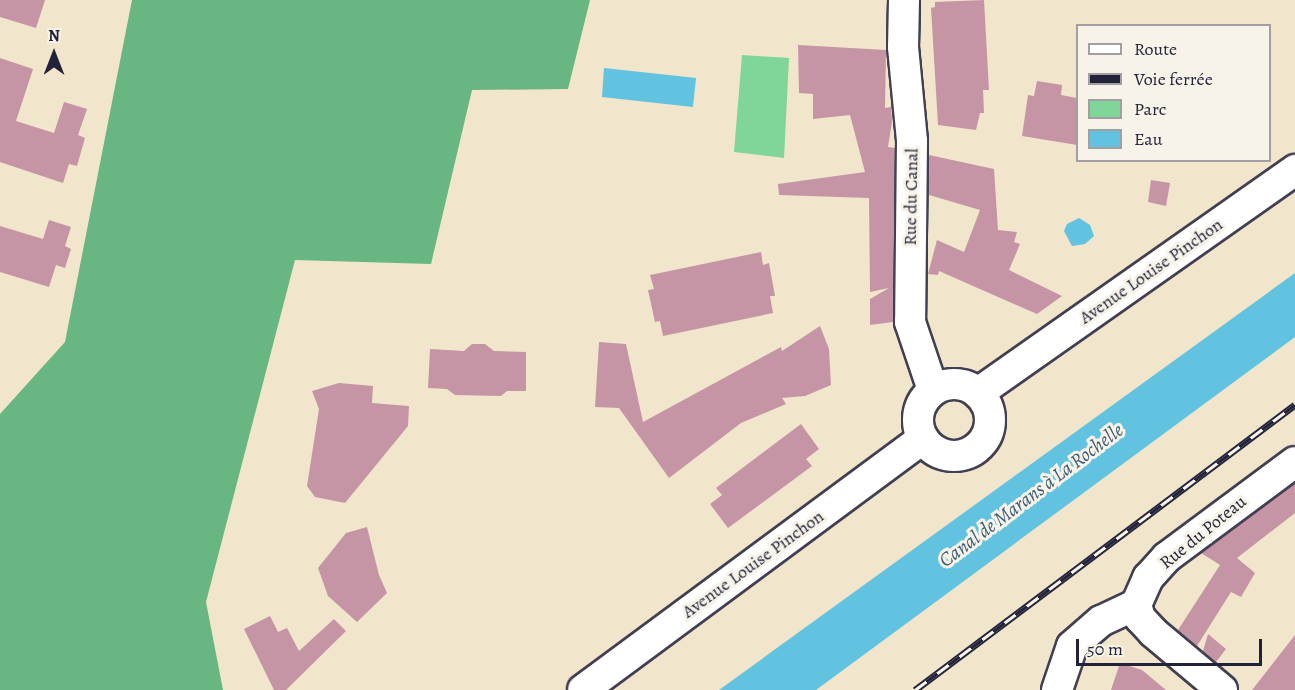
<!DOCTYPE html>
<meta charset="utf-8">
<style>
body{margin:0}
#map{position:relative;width:1295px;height:690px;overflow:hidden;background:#f1e5cc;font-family:Alegreya,serif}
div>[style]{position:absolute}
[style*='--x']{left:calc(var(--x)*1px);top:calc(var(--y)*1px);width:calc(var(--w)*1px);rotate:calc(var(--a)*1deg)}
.green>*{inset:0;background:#80d599}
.forest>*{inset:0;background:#68b681}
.water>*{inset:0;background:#61c3df}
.building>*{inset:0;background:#c595a6}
.roads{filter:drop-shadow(2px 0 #413f51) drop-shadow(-2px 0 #413f51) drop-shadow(0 2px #413f51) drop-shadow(0 -2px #413f51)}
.minor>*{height:30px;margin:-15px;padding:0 15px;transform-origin:15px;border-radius:15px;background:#fff}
.minor>.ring{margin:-15px;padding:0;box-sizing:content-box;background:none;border:30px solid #fff;border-radius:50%}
.rail>*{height:7px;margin-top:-3.5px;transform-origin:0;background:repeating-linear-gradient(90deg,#f7f3e8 0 14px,#22223b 0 28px);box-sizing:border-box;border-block:2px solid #22223b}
span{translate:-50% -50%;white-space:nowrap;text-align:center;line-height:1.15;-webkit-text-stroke:6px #f7f3e8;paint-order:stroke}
.street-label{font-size:18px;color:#22223b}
.water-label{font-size:20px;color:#385a74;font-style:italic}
.legend{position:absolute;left:1076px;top:24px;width:195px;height:138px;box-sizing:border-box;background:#f7f3e8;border:2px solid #a29fa3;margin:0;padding:8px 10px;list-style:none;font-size:18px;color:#22223b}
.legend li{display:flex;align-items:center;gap:12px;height:30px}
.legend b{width:30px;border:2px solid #a29fa3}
.north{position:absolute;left:24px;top:24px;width:60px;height:60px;-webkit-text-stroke:4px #f7f3e8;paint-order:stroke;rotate:0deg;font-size:16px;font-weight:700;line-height:24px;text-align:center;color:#22223b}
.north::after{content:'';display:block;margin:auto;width:21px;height:27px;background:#22223b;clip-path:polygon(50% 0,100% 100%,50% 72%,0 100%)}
.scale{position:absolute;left:1076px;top:639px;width:186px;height:27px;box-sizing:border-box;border:3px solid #22223b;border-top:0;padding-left:8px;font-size:18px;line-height:21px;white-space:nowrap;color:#22223b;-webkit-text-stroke:4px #f7f3e8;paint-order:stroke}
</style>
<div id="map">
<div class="green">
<div style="clip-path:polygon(742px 55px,789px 58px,784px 158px,734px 152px)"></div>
</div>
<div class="forest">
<div style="clip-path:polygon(132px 0,590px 0,568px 89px,472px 90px,431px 264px,295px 260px,206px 602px,223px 690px,0 690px,0 414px,65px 342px)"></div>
</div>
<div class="water">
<div style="clip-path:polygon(604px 68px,696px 78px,693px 107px,602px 97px)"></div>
<div style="clip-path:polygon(1079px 218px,1090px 225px,1094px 236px,1085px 244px,1072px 246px,1064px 231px,1067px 224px)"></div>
<div style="clip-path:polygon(1295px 273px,1295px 337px,816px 690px,719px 690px)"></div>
</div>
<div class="building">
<div style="clip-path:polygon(0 0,45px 0,36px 28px,0 17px)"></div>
<div style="clip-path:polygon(984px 0,989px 90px,983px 90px,984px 113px,980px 113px,976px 130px,938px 125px,931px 8px,935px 7px,935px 2px)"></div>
<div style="clip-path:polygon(798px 45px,886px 50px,885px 108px,891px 107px,892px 122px,888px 147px,895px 148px,893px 322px,870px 325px,870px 299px,889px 288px,870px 292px,869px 198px,779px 195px,778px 184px,865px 172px,850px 115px,813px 119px,813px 94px,799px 93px)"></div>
<div style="clip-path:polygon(0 58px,33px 69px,16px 121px,54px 133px,64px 102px,87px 109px,78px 135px,85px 138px,77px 166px,69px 164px,63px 183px,0 162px)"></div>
<div style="clip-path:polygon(1037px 81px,1062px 85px,1061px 95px,1077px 98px,1077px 145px,1022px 136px,1028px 95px,1034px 96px)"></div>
<div style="clip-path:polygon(929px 155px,994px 169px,998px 230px,1017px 232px,1014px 242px,1020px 244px,1009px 270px,1062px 296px,1037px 314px,939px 271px,938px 275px,928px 274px,937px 240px,964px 252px,980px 210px,929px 195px)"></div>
<div style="clip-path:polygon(1151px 180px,1170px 183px,1166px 206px,1148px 202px)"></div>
<div style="clip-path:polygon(49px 220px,71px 227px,65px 246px,71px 249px,65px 268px,56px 265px,49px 287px,0 272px,0 226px,43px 239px)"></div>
<div style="clip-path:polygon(761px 252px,763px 265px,769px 263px,775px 296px,770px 296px,773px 313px,663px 336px,660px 321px,655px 322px,648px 290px,654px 289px,650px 275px)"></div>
<div style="clip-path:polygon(820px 326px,829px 349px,831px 385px,805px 396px,782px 398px,786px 404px,741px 423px,669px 478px,619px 408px,595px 407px,599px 342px,626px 344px,643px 422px,781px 347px,782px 351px)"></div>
<div style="clip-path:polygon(472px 344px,485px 344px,494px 351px,526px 352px,526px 391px,507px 391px,501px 396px,455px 395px,447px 389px,428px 388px,430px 349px,464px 351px)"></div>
<div style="clip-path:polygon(339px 383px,373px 386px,372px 403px,409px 406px,408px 426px,345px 503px,315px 497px,307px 486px,319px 409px,312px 391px)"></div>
<div style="clip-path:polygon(801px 424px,819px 449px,806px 459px,812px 466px,728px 528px,710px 504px,722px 495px,716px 488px)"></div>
<div style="clip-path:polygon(1295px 483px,1295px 513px,1237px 558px,1255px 573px,1241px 597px,1231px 592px,1197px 646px,1178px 630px,1220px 565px,1201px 553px)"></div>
<div style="clip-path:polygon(367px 527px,379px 575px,387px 593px,357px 622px,328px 596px,318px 568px,346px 533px)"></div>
<div style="clip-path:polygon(270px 616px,278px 632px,287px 628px,299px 651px,334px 619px,346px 631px,286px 690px,274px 690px,244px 629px)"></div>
<div style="clip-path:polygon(1208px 634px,1226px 649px,1216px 662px,1203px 651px)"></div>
<div style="clip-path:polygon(1295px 635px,1295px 690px,1252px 690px)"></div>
<div style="clip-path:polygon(1120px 663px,1142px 670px,1166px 690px,1111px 690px)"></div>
</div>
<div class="roads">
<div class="minor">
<div style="--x:904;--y:0;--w:47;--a:91.2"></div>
<div style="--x:903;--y:47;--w:94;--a:84.5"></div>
<div style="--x:912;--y:141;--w:181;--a:90.6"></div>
<div style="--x:910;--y:322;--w:72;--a:71.3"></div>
<div class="ring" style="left:918px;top:384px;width:42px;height:42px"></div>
<div style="--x:978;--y:393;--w:388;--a:-35.1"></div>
<div style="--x:583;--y:690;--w:423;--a:-36.5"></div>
<div style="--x:1057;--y:690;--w:46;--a:-71.2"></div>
<div style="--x:1072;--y:646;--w:38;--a:-41"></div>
<div style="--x:1101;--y:621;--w:38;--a:-25"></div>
<div style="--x:1222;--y:690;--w:90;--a:-140"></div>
<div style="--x:1153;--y:632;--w:19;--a:-133"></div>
<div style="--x:1140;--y:618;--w:14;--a:-107"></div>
<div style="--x:1136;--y:605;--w:30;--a:-66"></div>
<div style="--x:1148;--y:578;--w:28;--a:-48"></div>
<div style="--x:1167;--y:557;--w:159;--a:-36.6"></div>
</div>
</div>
<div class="rail">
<div style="--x:915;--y:690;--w:475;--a:-36.9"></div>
</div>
<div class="street-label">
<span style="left:911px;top:197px;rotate:-89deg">Rue du Canal</span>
<span style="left:1151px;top:271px;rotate:-35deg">Avenue Louise Pinchon</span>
<span style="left:1203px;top:532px;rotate:-39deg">Rue du Poteau</span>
<span style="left:753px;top:564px;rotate:-36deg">Avenue Louise Pinchon</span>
</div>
<div class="water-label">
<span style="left:1031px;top:495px;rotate:-37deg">Canal de Marans à La Rochelle</span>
</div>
<ul class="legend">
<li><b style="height:8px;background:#fff"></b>Route</li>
<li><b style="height:8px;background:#22223b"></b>Voie ferrée</li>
<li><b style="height:16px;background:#80d599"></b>Parc</li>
<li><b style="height:16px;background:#61c3df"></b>Eau</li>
</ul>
<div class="north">N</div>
<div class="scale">50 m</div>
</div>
